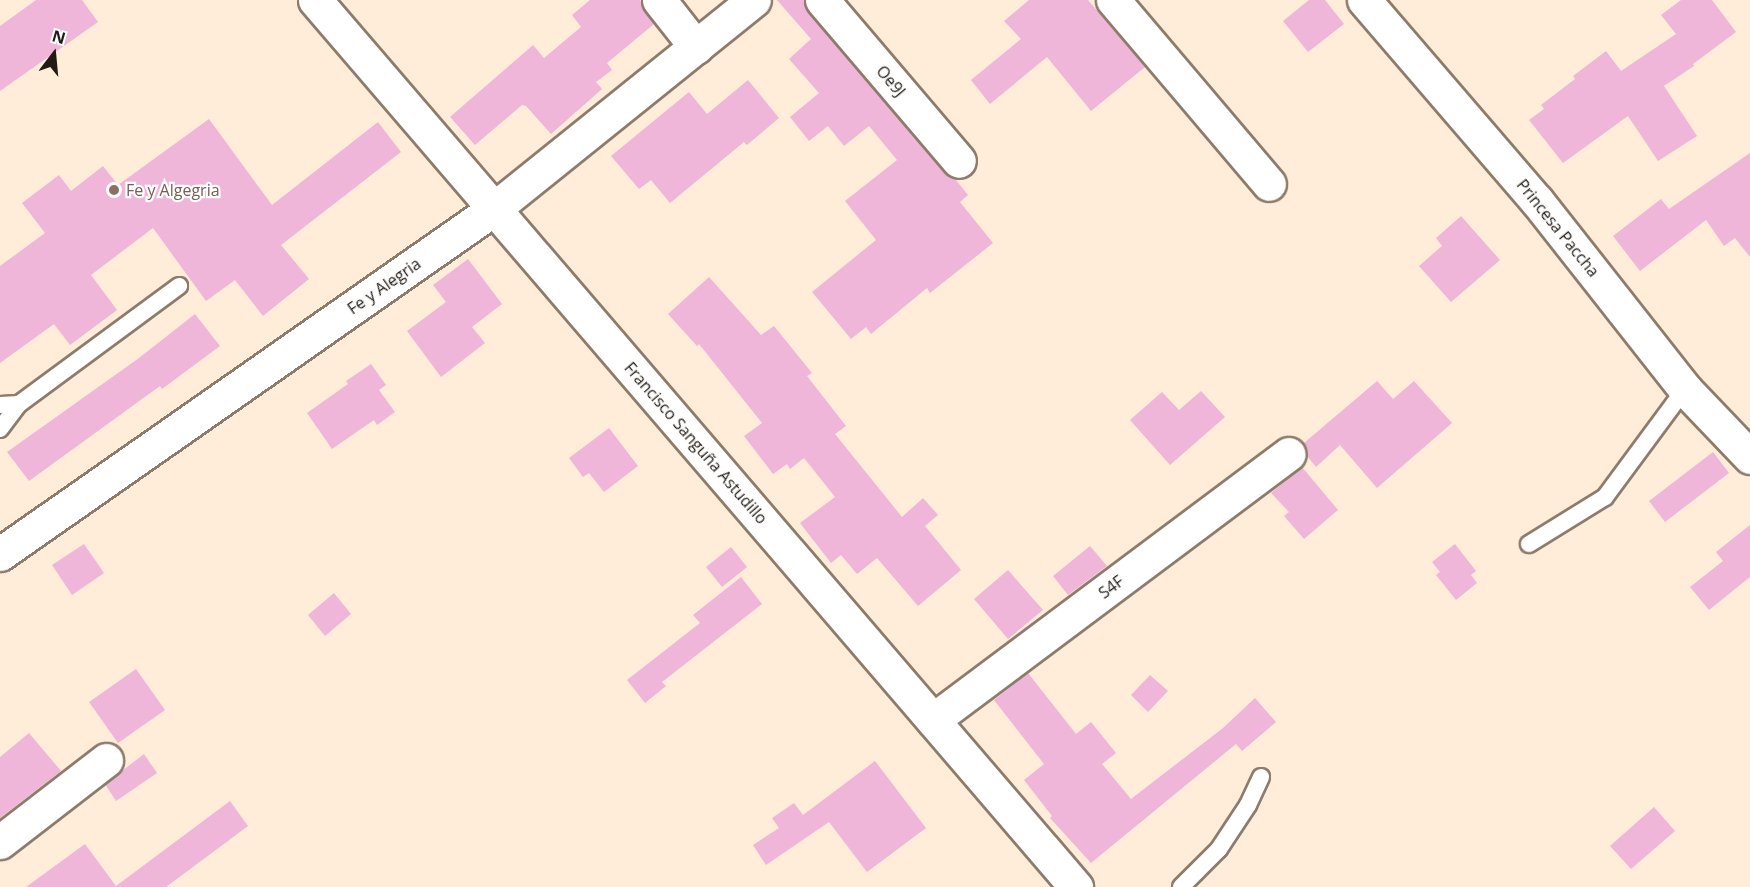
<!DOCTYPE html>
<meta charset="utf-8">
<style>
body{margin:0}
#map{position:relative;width:1750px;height:887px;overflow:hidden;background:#ffecd9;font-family:"Open Sans",sans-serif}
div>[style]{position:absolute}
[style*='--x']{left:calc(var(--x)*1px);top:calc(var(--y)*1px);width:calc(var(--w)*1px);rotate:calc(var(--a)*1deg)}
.building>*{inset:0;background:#efb6da}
.roads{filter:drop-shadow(2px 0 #8d7c6b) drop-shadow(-2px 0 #8d7c6b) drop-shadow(0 2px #8d7c6b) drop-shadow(0 -2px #8d7c6b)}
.lane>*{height:16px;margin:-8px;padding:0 8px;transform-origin:8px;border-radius:8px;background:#fff}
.street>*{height:33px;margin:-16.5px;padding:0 16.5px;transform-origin:16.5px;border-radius:16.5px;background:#fff}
.dots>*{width:16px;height:16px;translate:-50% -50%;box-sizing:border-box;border:3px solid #fdfdfd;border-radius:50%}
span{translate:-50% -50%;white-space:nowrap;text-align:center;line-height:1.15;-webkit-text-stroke:4.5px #fdfdfd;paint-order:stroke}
.street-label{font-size:16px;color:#211b14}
.education-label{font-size:16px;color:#785e54}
.left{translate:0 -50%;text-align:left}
.north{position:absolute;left:24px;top:24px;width:60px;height:60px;-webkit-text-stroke:4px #fdfdfd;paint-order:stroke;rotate:16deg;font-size:16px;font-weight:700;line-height:24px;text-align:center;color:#211b14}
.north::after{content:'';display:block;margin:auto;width:21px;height:27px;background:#211b14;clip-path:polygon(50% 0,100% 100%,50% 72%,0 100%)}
</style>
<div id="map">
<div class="building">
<div style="clip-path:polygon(36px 0,82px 0,98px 22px,0 91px,0 26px)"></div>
<div style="clip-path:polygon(590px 0,640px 0,654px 24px,607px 63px,612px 70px,596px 82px,602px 89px,551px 134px,526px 106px,522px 105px,475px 145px,450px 117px,533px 45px,544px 58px,581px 27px,572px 15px)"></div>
<div style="clip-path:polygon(777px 0,804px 0,808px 12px,945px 173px,955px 179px,968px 195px,960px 202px,993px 243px,930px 293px,927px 288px,871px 334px,866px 327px,851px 339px,812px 292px,876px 240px,845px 201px,897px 160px,869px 126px,844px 146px,828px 126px,809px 141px,790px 117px,819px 93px,789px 59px,811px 39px)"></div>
<div style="clip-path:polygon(1029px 0,1088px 0,1145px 67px,1091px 111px,1047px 57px,990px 104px,971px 80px,1021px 39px,1004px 21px)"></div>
<div style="clip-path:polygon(1309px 0,1325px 0,1344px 24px,1308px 52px,1283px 21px)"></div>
<div style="clip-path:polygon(1681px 0,1712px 0,1736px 32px,1693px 64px,1694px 66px,1664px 86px,1697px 136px,1658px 161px,1628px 116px,1563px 163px,1529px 120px,1544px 109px,1541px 105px,1575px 79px,1573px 76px,1606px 51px,1621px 71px,1676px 34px,1661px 15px)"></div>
<div style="clip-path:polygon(748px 80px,779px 118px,747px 145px,744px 142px,670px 203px,651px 180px,639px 189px,611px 156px,689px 92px,707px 114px)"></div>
<div style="clip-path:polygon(209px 119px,272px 205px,378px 122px,401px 152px,281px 245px,309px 279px,263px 316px,235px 280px,206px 301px,153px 228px,91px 275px,117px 310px,70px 345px,54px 324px,0 363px,0 266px,45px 233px,22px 203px,59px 175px,71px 191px,103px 166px,118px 185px)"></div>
<div style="clip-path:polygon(1750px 153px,1750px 257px,1735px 238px,1724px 246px,1706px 220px,1640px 271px,1613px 236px,1661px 199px,1669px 209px)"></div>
<div style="clip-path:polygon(1461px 216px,1500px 260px,1451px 302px,1419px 266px,1442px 246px,1436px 238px)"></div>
<div style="clip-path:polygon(468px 259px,502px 304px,472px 327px,485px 343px,441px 377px,407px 331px,446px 302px,433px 285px)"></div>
<div style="clip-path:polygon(709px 277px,761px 335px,774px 326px,812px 373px,807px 376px,846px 426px,835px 434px,902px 517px,923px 498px,938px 515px,925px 526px,961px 570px,918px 606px,877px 558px,857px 574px,841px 555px,831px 563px,800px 523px,835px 497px,804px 458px,790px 469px,787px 464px,773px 474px,744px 436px,762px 423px,699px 344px,697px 346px,668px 314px)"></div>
<div style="clip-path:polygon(195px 314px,220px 346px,162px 389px,160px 386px,29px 481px,7px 452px,139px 358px)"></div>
<div style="clip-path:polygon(371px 364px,386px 385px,379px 390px,395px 412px,377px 425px,374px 420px,332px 449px,307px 413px,348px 384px,346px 381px)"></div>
<div style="clip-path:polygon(1377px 381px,1393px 399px,1414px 381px,1452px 423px,1377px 488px,1340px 445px,1316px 467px,1307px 456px,1304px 443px)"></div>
<div style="clip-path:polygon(1201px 391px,1225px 417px,1170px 465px,1130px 420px,1162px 392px,1179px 410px)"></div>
<div style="clip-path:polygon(609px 428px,638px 466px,604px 492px,589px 473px,583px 477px,569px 458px)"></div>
<div style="clip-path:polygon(1713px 452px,1729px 473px,1665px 522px,1649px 501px)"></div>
<div style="clip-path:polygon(1302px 467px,1338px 510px,1304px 539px,1284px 516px,1289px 512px,1271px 493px)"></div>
<div style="clip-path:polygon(1750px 525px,1750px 577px,1709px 610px,1690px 587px,1723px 561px,1716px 552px)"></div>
<div style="clip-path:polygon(84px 544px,104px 573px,72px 595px,52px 565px)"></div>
<div style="clip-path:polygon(1455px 544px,1476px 571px,1471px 575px,1477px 583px,1456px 600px,1436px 575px,1440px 572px,1432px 562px)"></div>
<div style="clip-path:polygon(1090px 546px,1107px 566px,1068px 595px,1053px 576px)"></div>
<div style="clip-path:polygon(731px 547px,747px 567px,722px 587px,706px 567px)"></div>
<div style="clip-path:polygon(1008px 570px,1043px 610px,1008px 639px,974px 599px)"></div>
<div style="clip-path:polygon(741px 577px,762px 604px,662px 682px,666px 686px,645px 703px,627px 680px,700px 623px,693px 615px)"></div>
<div style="clip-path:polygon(334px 593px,351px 614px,325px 636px,308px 615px)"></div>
<div style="clip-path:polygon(136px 669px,165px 710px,118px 743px,89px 702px)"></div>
<div style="clip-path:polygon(1028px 673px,1076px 734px,1091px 722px,1116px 753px,1102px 764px,1131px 799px,1223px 728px,1255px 698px,1276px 722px,1242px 751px,1236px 744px,1091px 863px,1050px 818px,1052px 816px,1024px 780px,1044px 764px,994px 700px)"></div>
<div style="clip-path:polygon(1150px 675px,1168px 691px,1148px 712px,1131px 695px)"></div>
<div style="clip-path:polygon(29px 733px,61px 771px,0 818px,0 757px)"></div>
<div style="clip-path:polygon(144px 754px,157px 773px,116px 801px,105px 784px)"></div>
<div style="clip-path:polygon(875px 761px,926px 828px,867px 872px,829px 822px,766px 865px,753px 845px,779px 828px,772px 818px,794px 803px,803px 815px)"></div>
<div style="clip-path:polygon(230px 801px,248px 826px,166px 887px,26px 887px,85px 844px,116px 886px)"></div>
<div style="clip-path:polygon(1654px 807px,1675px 831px,1631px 869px,1610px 846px)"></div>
</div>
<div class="roads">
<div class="lane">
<div style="--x:0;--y:405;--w:19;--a:-3"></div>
<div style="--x:19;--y:404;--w:199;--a:-36.4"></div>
<div style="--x:0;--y:429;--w:31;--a:-53"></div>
<div style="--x:1529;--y:544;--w:89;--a:-31.7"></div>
<div style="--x:1605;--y:497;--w:134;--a:-53.5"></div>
<div style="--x:1181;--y:887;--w:54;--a:-45"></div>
<div style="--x:1219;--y:849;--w:53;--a:-56.6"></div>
<div style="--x:1248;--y:805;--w:31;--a:-65"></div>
</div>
<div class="street">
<div style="--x:315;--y:0;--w:1169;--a:49.37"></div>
<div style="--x:659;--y:0;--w:60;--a:51.8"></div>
<div style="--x:822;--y:0;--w:211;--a:49.6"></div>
<div style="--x:1113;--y:0;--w:241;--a:49.7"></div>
<div style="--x:1364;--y:0;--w:265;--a:49.3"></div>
<div style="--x:1537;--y:201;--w:239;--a:51.8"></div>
<div style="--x:1685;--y:389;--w:94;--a:46.3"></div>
<div style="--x:0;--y:554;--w:604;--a:-34.95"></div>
<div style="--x:495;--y:208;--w:332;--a:-38.8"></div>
<div style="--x:933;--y:720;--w:444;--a:-36.8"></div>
<div style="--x:0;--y:842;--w:134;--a:-37.7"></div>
</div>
</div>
<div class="dots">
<div style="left:114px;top:190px;background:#8d6e63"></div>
</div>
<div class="street-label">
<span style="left:891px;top:81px;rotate:50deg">Oe9J</span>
<span style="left:1558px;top:228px;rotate:51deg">Princesa Paccha</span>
<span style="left:384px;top:286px;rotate:-35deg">Fe y Alegria</span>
<span style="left:696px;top:443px;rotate:49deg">Francisco Sanguña Astudillo</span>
<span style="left:1111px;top:587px;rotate:-37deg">S4F</span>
</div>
<div class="education-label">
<span class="left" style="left:126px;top:190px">Fe y Algegria</span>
</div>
<div class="north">N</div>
</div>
